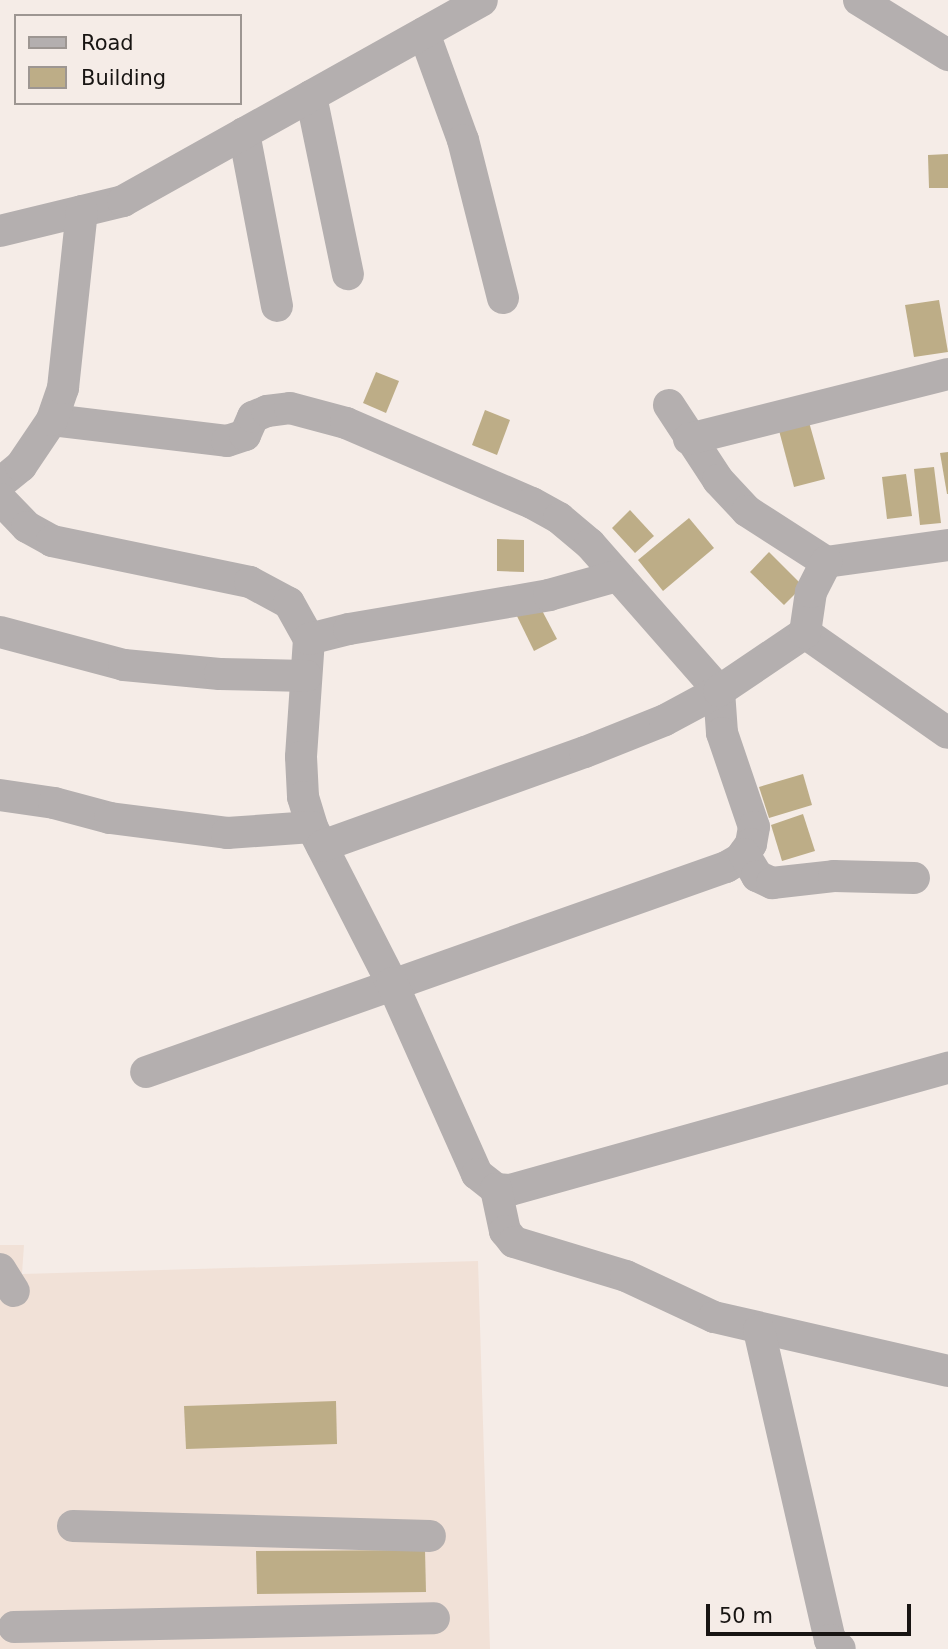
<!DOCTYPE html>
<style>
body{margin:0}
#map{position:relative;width:948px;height:1649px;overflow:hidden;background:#f5ece7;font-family:"DejaVu Sans",sans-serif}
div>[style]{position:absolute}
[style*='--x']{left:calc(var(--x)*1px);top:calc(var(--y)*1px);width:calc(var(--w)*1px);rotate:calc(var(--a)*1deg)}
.built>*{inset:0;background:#f1e1d7}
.building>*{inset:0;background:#bdad87}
.minor>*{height:32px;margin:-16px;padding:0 16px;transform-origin:16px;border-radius:16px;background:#b4afaf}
span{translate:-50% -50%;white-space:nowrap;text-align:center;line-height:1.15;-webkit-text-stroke:7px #f5ece7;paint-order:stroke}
.legend{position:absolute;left:14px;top:14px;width:228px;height:91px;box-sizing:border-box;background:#f5ece7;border:2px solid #9d9692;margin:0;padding:9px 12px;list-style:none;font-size:21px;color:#181513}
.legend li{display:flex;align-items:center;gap:14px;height:35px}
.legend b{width:35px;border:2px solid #9d9692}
.scale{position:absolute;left:706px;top:1604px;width:205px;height:32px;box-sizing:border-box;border:4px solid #181513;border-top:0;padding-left:9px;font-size:21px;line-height:24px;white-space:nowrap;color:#181513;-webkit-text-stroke:5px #f5ece7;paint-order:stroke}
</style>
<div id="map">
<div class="built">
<div style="clip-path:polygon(0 1245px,24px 1245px,22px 1274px,478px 1261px,490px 1649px,0 1649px)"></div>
</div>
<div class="building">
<div style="clip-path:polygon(948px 154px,948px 188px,929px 188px,928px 155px)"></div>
<div style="clip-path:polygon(939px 300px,948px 352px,914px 357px,905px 305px)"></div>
<div style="clip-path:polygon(376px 372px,399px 381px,386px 413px,363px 403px)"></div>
<div style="clip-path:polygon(485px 410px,510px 420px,497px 455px,472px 445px)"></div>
<div style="clip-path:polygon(807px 415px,825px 479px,794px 487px,777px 423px)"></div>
<div style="clip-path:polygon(948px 452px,948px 494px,947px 494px,940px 453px)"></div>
<div style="clip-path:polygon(934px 467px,941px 523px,920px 525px,914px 469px)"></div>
<div style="clip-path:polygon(906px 474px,912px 516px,887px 519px,882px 477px)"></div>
<div style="clip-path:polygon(630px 510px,654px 536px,635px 553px,612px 528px)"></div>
<div style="clip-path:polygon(689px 518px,714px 548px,663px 591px,638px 560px)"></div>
<div style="clip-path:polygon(497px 539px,524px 540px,524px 572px,497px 571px)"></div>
<div style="clip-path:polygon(769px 552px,803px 586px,784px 605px,750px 572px)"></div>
<div style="clip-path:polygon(536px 599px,557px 639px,534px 651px,514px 610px)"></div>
<div style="clip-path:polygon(803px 774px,812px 805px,769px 818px,759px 787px)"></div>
<div style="clip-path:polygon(803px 814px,815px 851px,782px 861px,771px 825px)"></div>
<div style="clip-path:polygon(336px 1401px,337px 1444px,186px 1449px,184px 1406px)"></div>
<div style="clip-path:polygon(425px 1550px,426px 1592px,257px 1594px,256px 1551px)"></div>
</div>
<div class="minor">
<div style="--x:859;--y:0;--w:105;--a:31.7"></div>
<div style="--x:424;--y:33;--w:114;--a:70"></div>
<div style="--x:463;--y:140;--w:163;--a:75.8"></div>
<div style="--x:311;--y:96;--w:182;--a:78.3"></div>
<div style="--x:244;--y:133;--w:176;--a:79.2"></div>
<div style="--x:0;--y:231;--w:127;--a:-13.7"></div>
<div style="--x:123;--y:201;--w:411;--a:-29.2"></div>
<div style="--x:669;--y:405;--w:90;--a:56.8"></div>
<div style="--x:718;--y:480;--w:42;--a:46.9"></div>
<div style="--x:747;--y:511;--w:94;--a:32.8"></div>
<div style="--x:826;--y:562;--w:123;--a:-7.9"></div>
<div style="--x:52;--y:420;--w:176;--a:6.8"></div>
<div style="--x:227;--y:441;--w:19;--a:-18"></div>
<div style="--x:245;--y:435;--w:20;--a:-66"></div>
<div style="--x:253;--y:417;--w:15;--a:-23"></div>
<div style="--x:267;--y:411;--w:23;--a:-7"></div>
<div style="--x:290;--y:408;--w:58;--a:15"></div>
<div style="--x:346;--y:423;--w:202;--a:23.3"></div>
<div style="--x:532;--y:503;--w:31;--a:29"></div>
<div style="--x:559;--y:518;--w:40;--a:40"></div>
<div style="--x:590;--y:544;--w:196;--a:48.7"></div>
<div style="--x:719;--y:691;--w:42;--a:85.9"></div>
<div style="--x:722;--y:733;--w:99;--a:71.2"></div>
<div style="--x:754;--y:827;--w:17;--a:100"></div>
<div style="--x:751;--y:844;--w:19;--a:126"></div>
<div style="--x:740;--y:859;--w:16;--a:150"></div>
<div style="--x:726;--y:867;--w:615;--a:160.53"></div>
<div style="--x:689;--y:439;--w:267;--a:-14.1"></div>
<div style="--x:0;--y:483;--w:27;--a:-39"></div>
<div style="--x:21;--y:466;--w:55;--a:-56"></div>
<div style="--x:52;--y:420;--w:34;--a:-71"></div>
<div style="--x:63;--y:388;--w:178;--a:-83.9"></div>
<div style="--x:0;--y:499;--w:39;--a:46"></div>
<div style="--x:27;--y:527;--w:29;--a:29"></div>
<div style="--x:52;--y:541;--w:202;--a:11.7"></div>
<div style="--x:250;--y:582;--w:44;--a:28.3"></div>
<div style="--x:289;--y:603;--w:41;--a:60.9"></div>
<div style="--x:309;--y:639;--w:118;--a:93.9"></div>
<div style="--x:301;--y:757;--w:40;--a:87.1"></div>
<div style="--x:303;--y:797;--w:31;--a:73"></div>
<div style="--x:312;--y:827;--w:175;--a:62.9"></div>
<div style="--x:392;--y:983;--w:209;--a:66"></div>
<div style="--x:477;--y:1174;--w:24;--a:38"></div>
<div style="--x:496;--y:1189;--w:14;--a:4"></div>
<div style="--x:510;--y:1190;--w:455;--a:-15.6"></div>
<div style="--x:0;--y:632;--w:128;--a:14.9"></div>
<div style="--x:124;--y:665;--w:96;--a:5.4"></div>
<div style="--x:220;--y:674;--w:86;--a:1.3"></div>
<div style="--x:805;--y:633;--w:174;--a:35"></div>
<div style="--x:309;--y:639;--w:41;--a:-14"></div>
<div style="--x:349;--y:629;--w:203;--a:-9.6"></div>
<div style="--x:549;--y:595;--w:71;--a:-15.6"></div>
<div style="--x:0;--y:795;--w:55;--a:8.4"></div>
<div style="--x:54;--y:803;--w:58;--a:15"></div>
<div style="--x:110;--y:818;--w:118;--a:7.3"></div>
<div style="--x:227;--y:833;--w:85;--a:-4"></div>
<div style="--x:322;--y:846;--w:279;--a:-19.7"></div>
<div style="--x:585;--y:752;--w:86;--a:-21.8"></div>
<div style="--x:665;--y:720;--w:61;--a:-28.2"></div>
<div style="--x:719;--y:691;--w:104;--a:-34"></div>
<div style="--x:805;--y:633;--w:41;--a:-81.7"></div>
<div style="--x:811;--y:592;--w:34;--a:-63"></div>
<div style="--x:744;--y:854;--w:26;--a:59"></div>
<div style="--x:757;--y:876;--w:17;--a:25"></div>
<div style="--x:772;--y:883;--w:62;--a:-6.4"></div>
<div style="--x:834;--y:876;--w:80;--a:1.4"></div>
<div style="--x:496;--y:1189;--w:43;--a:77.9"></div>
<div style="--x:505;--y:1231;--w:14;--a:51"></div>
<div style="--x:514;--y:1242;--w:117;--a:16.9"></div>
<div style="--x:626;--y:1276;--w:97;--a:25"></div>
<div style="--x:714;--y:1317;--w:240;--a:13"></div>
<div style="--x:0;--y:1269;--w:26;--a:58"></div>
<div style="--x:759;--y:1330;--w:318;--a:77.1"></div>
<div style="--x:830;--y:1640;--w:13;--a:42"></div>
<div style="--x:73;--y:1526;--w:357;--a:1.6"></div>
<div style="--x:14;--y:1627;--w:420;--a:-1.2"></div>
</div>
<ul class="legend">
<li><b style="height:9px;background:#b4afaf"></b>Road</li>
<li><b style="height:19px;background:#bdad87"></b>Building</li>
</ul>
<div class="scale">50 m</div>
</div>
